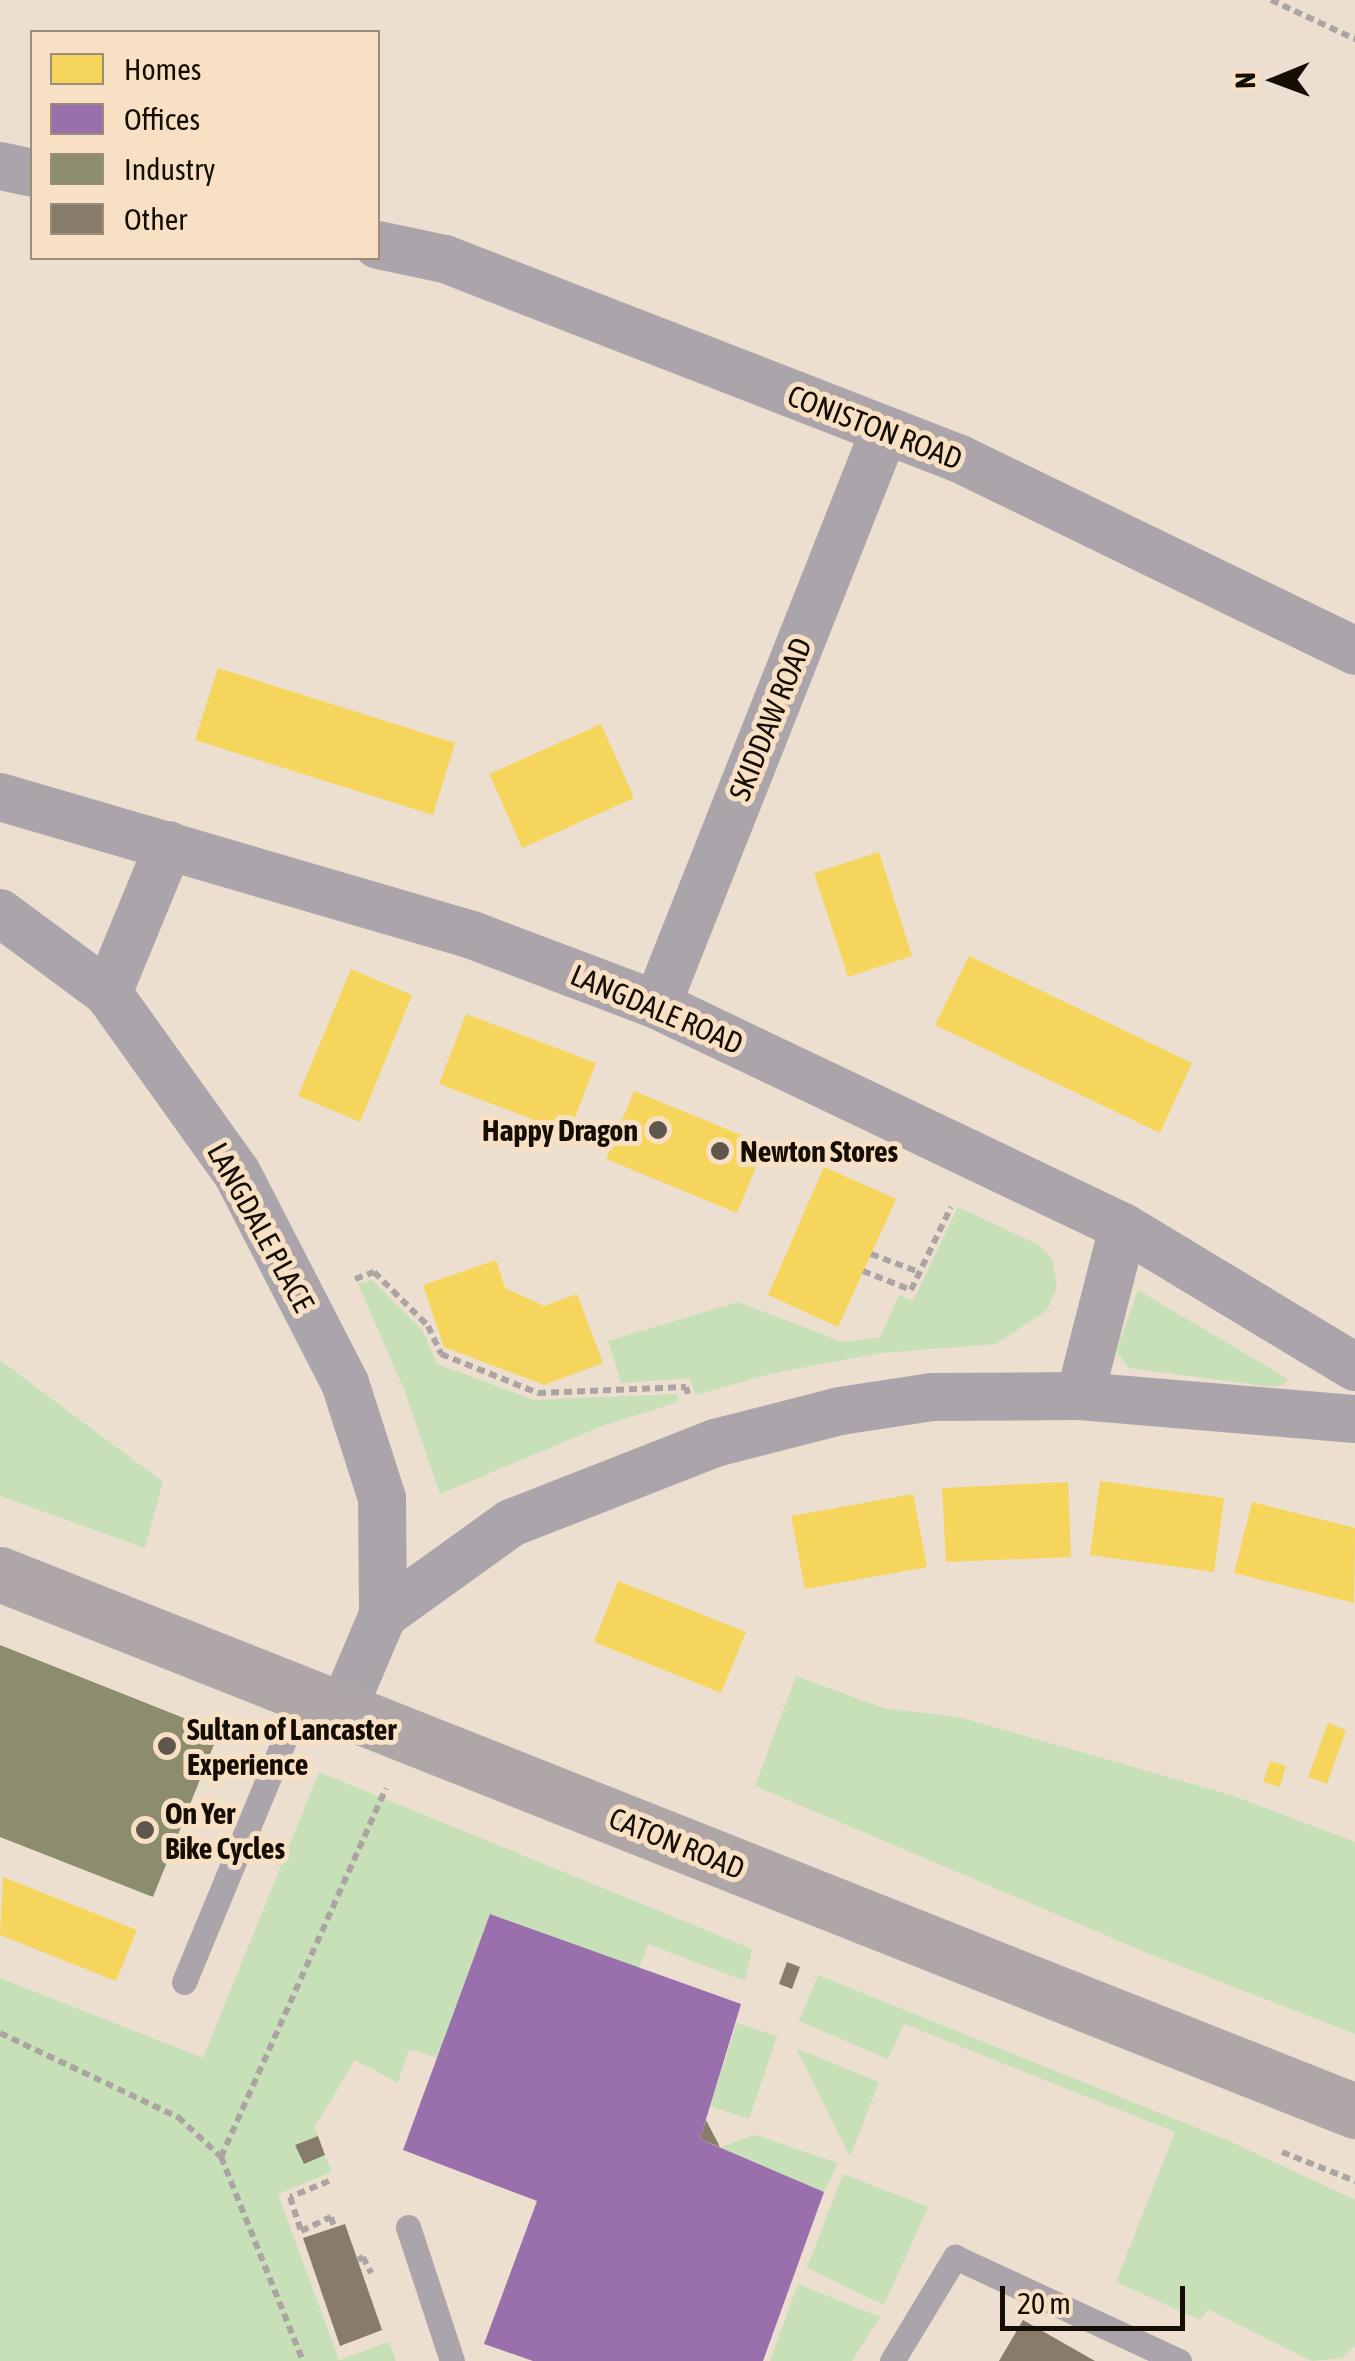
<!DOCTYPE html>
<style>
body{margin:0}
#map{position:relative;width:1355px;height:2361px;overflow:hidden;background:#ecdfd0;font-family:"Asap Condensed",sans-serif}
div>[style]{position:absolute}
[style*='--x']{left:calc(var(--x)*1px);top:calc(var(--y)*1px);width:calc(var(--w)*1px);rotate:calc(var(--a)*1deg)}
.green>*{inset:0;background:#c7e0b8}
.homes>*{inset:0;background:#f6d55c}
.offices>*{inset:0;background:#9970ab}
.industry>*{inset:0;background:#8c8c6e}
.building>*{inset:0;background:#877b6b}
.path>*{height:6px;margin-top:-3px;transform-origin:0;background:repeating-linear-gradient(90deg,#aba4a3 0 8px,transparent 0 13px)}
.lane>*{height:25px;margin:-12.5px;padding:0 12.5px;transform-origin:12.5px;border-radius:12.5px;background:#aba5ab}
.street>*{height:48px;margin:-24px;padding:0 24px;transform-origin:24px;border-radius:24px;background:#aba5ab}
.primary>*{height:55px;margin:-27.5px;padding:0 27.5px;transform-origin:27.5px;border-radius:27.5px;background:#afa6a8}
.dots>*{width:28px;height:28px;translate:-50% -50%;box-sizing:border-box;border:5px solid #f8e0c4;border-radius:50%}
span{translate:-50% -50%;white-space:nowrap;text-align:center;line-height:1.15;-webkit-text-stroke:10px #f8e0c4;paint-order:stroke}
.street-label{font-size:30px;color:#150e05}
.poi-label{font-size:30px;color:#150e05;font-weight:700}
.right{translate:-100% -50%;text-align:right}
.left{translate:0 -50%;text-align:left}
.legend{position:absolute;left:30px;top:30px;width:350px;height:230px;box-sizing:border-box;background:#f8e0c4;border:2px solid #9d8c78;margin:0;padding:12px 18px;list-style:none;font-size:30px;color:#150e05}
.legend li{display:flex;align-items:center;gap:20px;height:50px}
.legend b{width:50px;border:2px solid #9d8c78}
.north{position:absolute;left:1225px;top:30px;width:100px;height:100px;-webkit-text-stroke:8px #f8e0c4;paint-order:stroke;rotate:269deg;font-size:28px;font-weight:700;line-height:40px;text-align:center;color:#150e05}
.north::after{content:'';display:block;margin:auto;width:35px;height:45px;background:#150e05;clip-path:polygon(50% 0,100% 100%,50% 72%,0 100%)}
.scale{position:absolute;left:1000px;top:2286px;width:185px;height:45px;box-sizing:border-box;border:5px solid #150e05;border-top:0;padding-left:12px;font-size:30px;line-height:35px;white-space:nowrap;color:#150e05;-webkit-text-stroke:8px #f8e0c4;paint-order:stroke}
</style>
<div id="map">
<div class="green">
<div style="clip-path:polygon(958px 1207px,1039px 1245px,1052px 1259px,1057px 1287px,1047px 1310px,996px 1344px,881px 1353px,774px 1373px,696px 1395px,690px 1378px,621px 1383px,608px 1341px,738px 1302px,843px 1342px,880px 1337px,899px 1295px,913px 1301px)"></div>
<div style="clip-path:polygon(372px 1280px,423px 1331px,437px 1364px,534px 1400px,676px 1394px,678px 1402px,602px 1426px,440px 1494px,404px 1389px,358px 1284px)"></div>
<div style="clip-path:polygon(1138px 1290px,1288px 1379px,1281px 1386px,1264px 1386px,1129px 1368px,1116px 1351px)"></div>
<div style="clip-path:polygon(0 1360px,163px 1482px,145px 1548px,0 1496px)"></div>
<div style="clip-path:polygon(796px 1676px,883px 1708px,959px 1717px,1234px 1796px,1355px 1842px,1355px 2034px,1152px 1955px,755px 1786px)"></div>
<div style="clip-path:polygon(319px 1772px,752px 1949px,745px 1981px,648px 1944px,639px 1968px,490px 1914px,437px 2058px,409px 2049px,398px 2083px,355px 2060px,315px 2127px,318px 2136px,295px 2145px,304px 2163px,325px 2155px,332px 2172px,278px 2194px,339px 2360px,389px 2342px,396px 2361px,0 2361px,0 1978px,203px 2058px)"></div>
<div style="clip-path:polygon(818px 1975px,1234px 2143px,1355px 2200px,1355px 2346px,1342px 2358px,1312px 2361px,1208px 2309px,1200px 2320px,1116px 2282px,1175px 2132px,904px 2024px,888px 2059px,799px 2021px)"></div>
<div style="clip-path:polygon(737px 2023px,777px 2036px,749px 2119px,710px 2106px)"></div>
<div style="clip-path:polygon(796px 2048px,879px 2082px,850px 2157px)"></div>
<div style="clip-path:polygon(755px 2135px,838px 2163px,824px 2192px,720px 2147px)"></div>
<div style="clip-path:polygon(843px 2174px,928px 2207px,884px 2305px,807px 2268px)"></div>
<div style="clip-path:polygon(798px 2284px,880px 2317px,852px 2361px,770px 2361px)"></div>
</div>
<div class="homes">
<div style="clip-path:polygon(218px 668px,455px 743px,433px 815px,195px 740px)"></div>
<div style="clip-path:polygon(601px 724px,634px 798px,522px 848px,489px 774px)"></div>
<div style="clip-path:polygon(879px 852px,912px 956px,848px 977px,814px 873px)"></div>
<div style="clip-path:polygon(969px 956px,1192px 1063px,1160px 1133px,935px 1025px)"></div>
<div style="clip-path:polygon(351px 969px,412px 995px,360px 1122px,298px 1096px)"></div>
<div style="clip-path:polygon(466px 1014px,596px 1063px,569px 1133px,439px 1084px)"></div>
<div style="clip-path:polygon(634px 1091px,765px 1145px,737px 1213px,606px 1159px)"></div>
<div style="clip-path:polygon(824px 1167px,896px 1199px,838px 1327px,768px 1295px)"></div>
<div style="clip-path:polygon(496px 1260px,505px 1288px,544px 1306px,577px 1294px,603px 1363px,544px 1385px,444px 1347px,423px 1285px)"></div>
<div style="clip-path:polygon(1100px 1481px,1224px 1498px,1214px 1572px,1090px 1555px)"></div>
<div style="clip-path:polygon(1068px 1482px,1071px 1557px,946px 1562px,942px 1488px)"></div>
<div style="clip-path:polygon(913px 1494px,927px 1567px,805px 1589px,791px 1516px)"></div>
<div style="clip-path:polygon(1252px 1502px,1355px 1528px,1354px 1603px,1234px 1573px)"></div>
<div style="clip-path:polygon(618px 1581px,746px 1632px,721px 1693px,594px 1642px)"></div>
<div style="clip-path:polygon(1328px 1723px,1346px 1730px,1327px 1784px,1308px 1777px)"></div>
<div style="clip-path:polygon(1270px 1761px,1286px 1766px,1280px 1787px,1263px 1782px)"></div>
<div style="clip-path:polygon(3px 1877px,137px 1930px,116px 1981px,0 1935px)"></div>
</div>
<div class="offices">
<div style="clip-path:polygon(490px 1914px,741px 2004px,700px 2139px,824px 2192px,763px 2361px,533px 2361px,484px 2344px,537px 2201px,403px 2150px)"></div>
</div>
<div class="industry">
<div style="clip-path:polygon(0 1645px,219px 1732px,153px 1897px,0 1837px)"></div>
</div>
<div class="building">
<div style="clip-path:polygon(787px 1962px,800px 1967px,792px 1989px,779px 1984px)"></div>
<div style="clip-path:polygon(706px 2120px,720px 2147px,700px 2139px)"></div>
<div style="clip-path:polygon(318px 2136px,325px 2155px,304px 2164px,295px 2145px)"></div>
<div style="clip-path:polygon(345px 2224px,382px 2330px,340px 2346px,303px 2238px)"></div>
<div style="clip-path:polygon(1023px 2320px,1095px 2361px,999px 2361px)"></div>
</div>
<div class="path">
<div style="--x:1271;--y:0;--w:93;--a:24.9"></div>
<div style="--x:871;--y:1254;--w:51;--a:20.6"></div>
<div style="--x:863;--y:1271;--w:52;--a:21.6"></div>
<div style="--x:911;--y:1290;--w:92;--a:-64.3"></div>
<div style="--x:355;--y:1279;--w:20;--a:-20"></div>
<div style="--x:374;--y:1272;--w:76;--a:45"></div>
<div style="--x:428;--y:1326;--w:31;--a:65"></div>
<div style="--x:441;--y:1354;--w:105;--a:21.9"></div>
<div style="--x:538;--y:1393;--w:148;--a:-2.3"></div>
<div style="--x:686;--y:1387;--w:7;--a:74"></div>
<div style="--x:0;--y:2033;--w:197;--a:25.3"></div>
<div style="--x:178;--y:2117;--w:59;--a:42.9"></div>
<div style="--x:221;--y:2157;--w:220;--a:68.1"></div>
<div style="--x:1282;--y:2152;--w:79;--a:21.7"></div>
<div style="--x:221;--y:2157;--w:404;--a:-65.9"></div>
<div style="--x:329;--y:2181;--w:42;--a:157.7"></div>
<div style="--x:290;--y:2197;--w:36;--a:72"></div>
<div style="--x:301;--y:2231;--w:33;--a:-25"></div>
<div style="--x:331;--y:2217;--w:10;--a:73"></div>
<div style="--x:358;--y:2260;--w:6;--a:-31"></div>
<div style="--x:363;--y:2257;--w:18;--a:63"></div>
</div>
<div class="lane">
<div style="--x:184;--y:1982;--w:313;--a:-67.5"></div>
<div style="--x:408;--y:2227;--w:141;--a:71.8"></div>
<div style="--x:892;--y:2361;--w:122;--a:-58.8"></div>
<div style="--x:955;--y:2257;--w:247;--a:24.9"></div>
</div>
<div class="street">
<div style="--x:0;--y:166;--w:33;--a:12"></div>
<div style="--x:378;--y:245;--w:68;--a:11.8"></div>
<div style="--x:445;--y:259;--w:552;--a:21.22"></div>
<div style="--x:960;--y:459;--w:439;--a:25.9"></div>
<div style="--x:0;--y:797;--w:492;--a:16.3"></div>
<div style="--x:472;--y:935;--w:198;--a:20.7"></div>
<div style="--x:657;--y:1005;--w:516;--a:25.47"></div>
<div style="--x:1123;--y:1227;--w:271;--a:31.1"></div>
<div style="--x:0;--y:913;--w:134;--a:36.5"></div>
<div style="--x:108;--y:993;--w:221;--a:54.4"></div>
<div style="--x:237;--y:1173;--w:236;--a:62.8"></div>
<div style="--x:345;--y:1383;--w:121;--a:72.2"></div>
<div style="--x:382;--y:1498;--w:117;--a:89.5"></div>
<div style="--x:383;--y:1615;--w:102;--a:113.1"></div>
<div style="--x:108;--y:993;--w:160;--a:-67.6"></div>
<div style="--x:657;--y:1005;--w:616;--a:-68.39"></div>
<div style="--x:1080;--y:1396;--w:174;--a:-75.7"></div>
<div style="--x:383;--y:1615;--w:158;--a:-35.7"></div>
<div style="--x:511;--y:1523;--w:219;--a:-21.4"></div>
<div style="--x:715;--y:1443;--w:129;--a:-14.4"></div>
<div style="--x:840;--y:1411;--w:93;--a:-8.7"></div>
<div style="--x:932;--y:1397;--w:148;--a:-0.4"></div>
<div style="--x:1080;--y:1396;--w:276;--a:4.8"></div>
</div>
<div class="primary">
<div style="--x:0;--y:1574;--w:1458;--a:21.62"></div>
</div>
<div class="dots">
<div style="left:658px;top:1130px;background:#60574c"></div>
<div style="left:720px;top:1151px;background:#60574c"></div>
<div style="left:167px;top:1746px;background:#60574c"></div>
<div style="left:145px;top:1830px;background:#60574c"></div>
</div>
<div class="street-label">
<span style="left:875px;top:427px;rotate:21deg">CONISTON ROAD</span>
<span style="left:770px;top:719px;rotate:-68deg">SKIDDAW ROAD</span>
<span style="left:657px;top:1009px;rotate:23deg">LANGDALE ROAD</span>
<span style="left:261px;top:1227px;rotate:61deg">LANGDALE PLACE</span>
<span style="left:677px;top:1843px;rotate:22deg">CATON ROAD</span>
</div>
<div class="poi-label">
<span class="right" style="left:638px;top:1130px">Happy Dragon</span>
<span class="left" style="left:740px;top:1151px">Newton Stores</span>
<span class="left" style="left:187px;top:1746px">Sultan of Lancaster<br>Experience</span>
<span class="left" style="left:165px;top:1830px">On Yer<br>Bike Cycles</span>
</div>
<ul class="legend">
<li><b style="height:28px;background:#f6d55c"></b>Homes</li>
<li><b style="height:28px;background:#9970ab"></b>Offices</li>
<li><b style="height:28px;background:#8c8c6e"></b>Industry</li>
<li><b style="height:28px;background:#877b6b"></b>Other</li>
</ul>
<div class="north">N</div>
<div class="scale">20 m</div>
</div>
